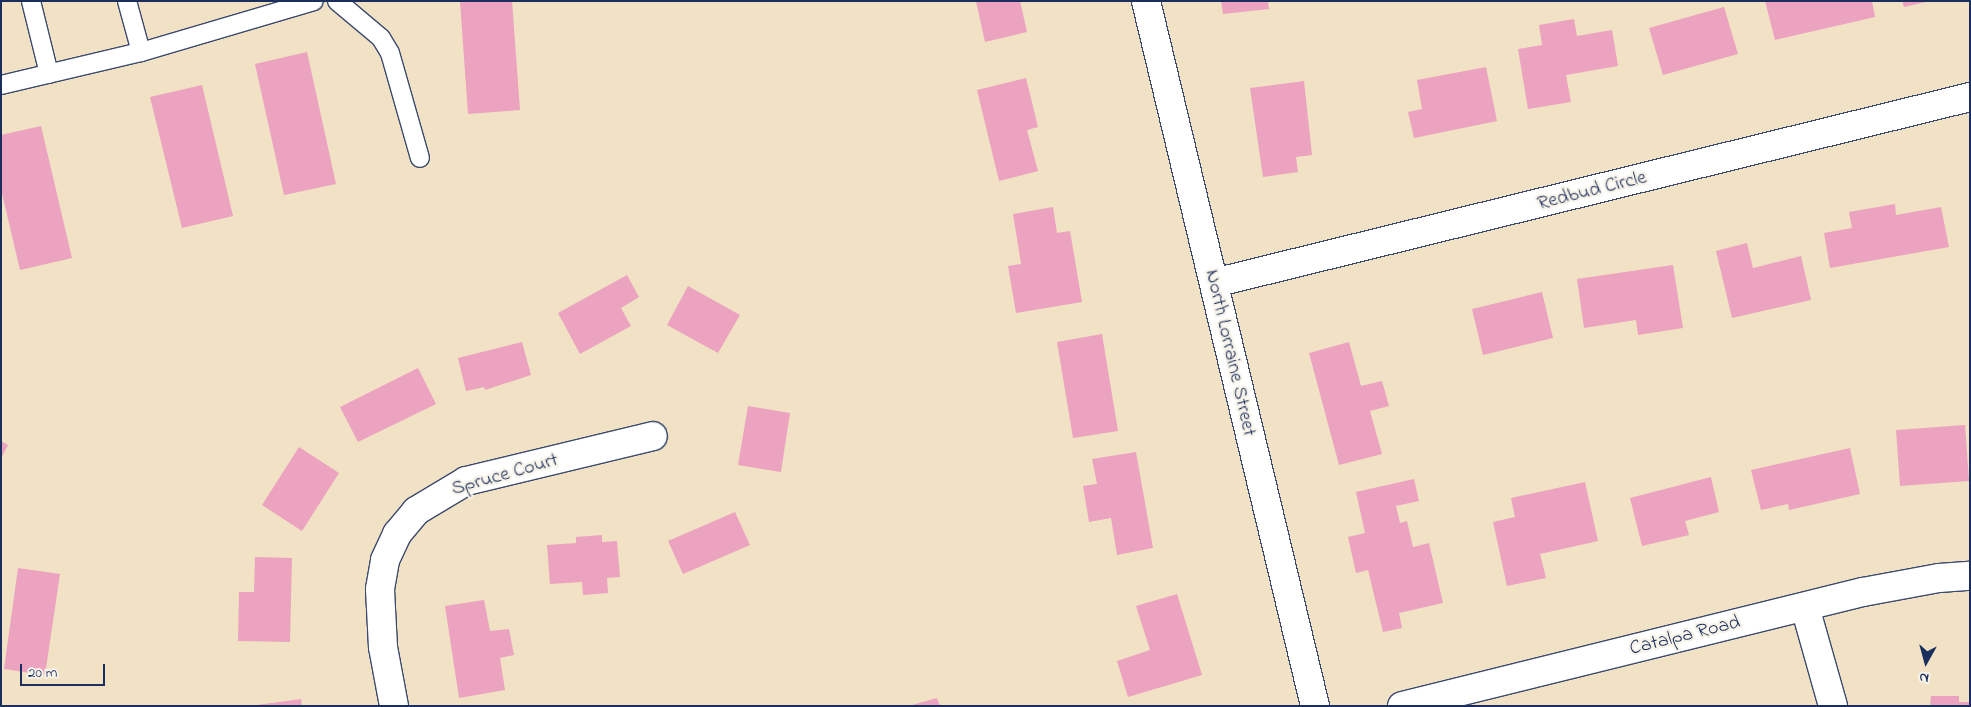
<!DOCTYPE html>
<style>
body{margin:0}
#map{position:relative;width:1971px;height:707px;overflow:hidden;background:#f1e1c5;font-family:"Indie Flower",sans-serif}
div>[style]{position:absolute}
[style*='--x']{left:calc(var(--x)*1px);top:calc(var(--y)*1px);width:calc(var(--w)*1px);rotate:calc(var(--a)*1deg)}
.building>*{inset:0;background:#eba3bf}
.roads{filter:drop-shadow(1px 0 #3b4a6d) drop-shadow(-1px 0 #3b4a6d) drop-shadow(0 1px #3b4a6d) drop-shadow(0 -1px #3b4a6d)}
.service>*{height:18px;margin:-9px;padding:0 9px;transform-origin:9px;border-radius:9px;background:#fff}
.minor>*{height:28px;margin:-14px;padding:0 14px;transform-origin:14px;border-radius:14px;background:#fff}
span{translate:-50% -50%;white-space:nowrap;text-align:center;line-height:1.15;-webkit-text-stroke:4.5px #f7f3e8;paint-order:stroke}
.street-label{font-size:20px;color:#1b2f5e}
.frame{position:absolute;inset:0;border:2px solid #1b2f5e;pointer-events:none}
.north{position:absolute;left:1901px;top:637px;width:50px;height:50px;-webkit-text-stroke:4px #f7f3e8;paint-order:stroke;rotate:187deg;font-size:14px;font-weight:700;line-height:20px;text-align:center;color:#1b2f5e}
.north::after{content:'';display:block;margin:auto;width:18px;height:22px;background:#1b2f5e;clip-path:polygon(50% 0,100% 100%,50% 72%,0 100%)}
.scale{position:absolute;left:20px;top:664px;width:85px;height:22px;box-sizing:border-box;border:2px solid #1b2f5e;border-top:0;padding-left:6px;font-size:15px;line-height:18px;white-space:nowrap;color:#1b2f5e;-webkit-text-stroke:4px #f7f3e8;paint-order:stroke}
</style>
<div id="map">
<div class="building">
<div style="clip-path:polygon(460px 1px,512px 1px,520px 110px,468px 114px)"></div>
<div style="clip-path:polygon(976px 1px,1020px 1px,1027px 32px,985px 42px)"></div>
<div style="clip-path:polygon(1221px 1px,1268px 1px,1269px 9px,1223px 14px)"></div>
<div style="clip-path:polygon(1765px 1px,1872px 1px,1875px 17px,1775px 40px)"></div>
<div style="clip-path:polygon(1902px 1px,1926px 1px,1926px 2px,1904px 7px)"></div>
<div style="clip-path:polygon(1724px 7px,1738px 54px,1663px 75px,1649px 28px)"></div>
<div style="clip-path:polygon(1574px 19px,1577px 36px,1612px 30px,1618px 66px,1566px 75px,1571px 102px,1528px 109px,1518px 49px,1542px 45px,1539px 25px)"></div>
<div style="clip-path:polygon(307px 52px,336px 184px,284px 195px,255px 64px)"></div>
<div style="clip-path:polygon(1486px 67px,1497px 121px,1414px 138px,1408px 112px,1422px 109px,1417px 80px)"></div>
<div style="clip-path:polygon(1026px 78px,1038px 127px,1027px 130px,1038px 171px,999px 181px,977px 90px)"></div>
<div style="clip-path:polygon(1304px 81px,1312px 155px,1296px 157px,1298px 172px,1263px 177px,1250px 88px)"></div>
<div style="clip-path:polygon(202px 85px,233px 216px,182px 228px,150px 97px)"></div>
<div style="clip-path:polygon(41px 126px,72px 258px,20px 270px,1px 189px,1px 135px)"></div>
<div style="clip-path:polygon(1895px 204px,1896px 215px,1941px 207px,1949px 247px,1830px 268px,1824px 233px,1852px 228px,1849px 212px)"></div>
<div style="clip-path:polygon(1053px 207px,1057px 233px,1070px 231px,1082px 302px,1016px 313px,1008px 266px,1021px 264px,1013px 214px)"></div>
<div style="clip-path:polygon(1747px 243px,1753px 268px,1801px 256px,1811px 300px,1732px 318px,1716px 251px)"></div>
<div style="clip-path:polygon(1673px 265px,1683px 328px,1638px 335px,1636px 320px,1584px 328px,1577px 279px)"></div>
<div style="clip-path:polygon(627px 275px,639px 297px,621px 308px,631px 326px,580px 354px,558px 313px)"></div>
<div style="clip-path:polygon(688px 286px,740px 315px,718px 353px,667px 325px)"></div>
<div style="clip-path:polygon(1542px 292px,1553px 338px,1483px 355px,1472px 309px)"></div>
<div style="clip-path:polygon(1102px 334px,1118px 431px,1073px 438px,1057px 342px)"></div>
<div style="clip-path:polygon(522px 342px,531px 375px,485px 390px,484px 387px,466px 391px,458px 358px)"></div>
<div style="clip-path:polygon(1349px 342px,1361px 386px,1382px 381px,1389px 406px,1370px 411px,1382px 454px,1339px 465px,1309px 353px)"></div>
<div style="clip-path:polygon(418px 368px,436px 404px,358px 442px,340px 407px)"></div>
<div style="clip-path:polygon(748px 406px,790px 413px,781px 472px,738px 465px)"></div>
<div style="clip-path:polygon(1965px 425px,1969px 481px,1900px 486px,1896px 430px)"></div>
<div style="clip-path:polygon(1px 441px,8px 445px,1px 458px)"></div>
<div style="clip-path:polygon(299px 447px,339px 473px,302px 531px,262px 505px)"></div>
<div style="clip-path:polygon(1850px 448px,1860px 494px,1789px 510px,1788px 504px,1761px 510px,1751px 470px)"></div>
<div style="clip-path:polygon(1136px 452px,1153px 548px,1117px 555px,1111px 518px,1089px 522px,1083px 486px,1097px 484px,1092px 459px)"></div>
<div style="clip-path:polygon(1711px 477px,1719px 512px,1685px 521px,1689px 535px,1642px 546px,1630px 498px)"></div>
<div style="clip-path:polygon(1414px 479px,1419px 501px,1396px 506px,1400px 523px,1407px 521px,1413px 547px,1429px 543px,1443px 603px,1399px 613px,1402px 628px,1383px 632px,1368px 570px,1356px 573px,1348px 537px,1365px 533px,1356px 492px)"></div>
<div style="clip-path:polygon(1585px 482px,1598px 541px,1540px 554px,1546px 578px,1507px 586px,1493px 522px,1515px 517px,1511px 498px)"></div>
<div style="clip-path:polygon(735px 512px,750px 545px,683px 574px,668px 541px)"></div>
<div style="clip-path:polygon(602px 535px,602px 542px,617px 541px,620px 577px,607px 578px,608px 593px,583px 595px,582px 582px,550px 584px,547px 545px,576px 543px,576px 537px)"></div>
<div style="clip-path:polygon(255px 557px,292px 558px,290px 642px,238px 641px,239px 592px,254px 592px)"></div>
<div style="clip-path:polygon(18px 568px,60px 574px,45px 675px,4px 669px)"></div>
<div style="clip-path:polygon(1177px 594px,1202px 675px,1128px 697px,1117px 661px,1150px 650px,1136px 606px)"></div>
<div style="clip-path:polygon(484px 600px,490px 631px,509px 629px,514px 655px,500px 658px,505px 690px,459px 698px,445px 606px)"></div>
<div style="clip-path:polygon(1931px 696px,1959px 696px,1959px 702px,1970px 702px,1970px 706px,1930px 706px)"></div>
<div style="clip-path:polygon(937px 698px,940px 706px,912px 706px,912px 705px)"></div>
<div style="clip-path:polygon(301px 699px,302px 706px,257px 706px,257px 705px)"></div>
</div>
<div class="roads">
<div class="service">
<div style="--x:31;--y:1;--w:75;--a:76.1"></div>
<div style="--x:127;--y:1;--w:53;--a:74.6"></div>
<div style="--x:337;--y:1;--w:57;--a:40.1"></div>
<div style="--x:381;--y:38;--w:17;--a:59"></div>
<div style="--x:390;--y:53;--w:109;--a:74.1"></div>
<div style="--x:1;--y:85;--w:144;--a:-13.3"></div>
<div style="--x:141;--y:52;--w:180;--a:-16.4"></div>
</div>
<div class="minor">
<div style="--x:1146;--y:1;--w:725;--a:76.52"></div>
<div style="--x:1214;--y:283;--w:779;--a:-13.82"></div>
<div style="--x:1805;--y:607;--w:103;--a:74.2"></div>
<div style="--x:394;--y:706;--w:60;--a:-100.6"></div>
<div style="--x:383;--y:647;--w:58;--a:-93"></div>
<div style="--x:380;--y:589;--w:29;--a:-80"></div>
<div style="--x:385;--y:560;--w:29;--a:-65"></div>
<div style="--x:397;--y:534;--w:30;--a:-50"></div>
<div style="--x:416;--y:511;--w:58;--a:-31"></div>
<div style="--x:466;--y:481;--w:192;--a:-13.5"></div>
<div style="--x:1402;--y:706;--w:475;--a:-13.9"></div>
<div style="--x:1863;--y:592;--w:77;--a:-10.4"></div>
<div style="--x:1939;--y:578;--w:31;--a:-4"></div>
</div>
</div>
<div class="street-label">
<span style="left:1592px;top:191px;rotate:-14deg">Redbud Circle</span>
<span style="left:1230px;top:353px;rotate:77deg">North Lorraine Street</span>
<span style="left:505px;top:475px;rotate:-16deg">Spruce Court</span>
<span style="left:1685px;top:636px;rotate:-14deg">Catalpa Road</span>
</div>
<div class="frame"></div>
<div class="north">N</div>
<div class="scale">20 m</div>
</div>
